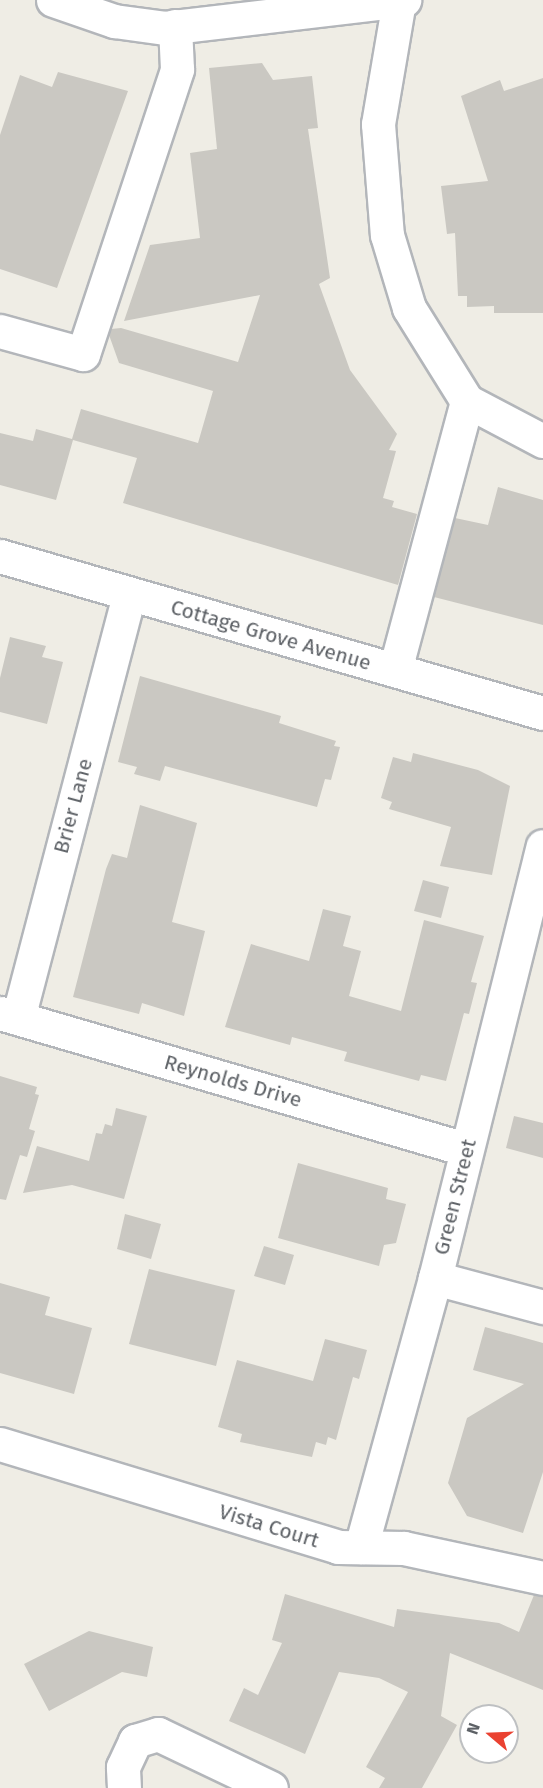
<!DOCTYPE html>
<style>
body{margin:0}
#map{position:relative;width:543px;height:1788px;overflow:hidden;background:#efede5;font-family:"Fira Sans",sans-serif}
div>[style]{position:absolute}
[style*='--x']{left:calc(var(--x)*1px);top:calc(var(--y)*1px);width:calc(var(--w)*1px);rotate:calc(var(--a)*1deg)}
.building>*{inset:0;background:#cac8c2}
.roads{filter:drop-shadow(2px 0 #b3b6ba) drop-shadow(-2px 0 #b3b6ba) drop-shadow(0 2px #b3b6ba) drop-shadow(0 -2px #b3b6ba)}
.minor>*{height:33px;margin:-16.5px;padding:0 16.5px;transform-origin:16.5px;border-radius:16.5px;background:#fff}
span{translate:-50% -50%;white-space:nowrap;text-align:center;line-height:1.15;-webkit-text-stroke:6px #fff;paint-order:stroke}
.street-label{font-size:21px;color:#5d6166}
.north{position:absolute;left:459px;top:1704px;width:60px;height:60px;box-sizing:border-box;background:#fff;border:2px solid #bec0c2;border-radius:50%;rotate:289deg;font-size:16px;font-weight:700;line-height:24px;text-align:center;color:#5d6166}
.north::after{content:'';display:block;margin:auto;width:21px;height:27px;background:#ea4231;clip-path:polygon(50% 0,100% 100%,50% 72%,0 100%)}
</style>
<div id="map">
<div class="building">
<div style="clip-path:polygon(262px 63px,273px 80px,312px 76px,318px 128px,308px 129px,330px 278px,319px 284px,350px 370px,397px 434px,389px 450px,396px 451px,383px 498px,394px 501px,392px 507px,417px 514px,398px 585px,123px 503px,137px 458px,73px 440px,56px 500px,0 485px,0 433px,33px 441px,36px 429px,72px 439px,81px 409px,198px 443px,213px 391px,119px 363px,109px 335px,111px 329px,121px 328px,238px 362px,260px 295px,124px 321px,150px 245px,200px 238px,190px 153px,217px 149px,209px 68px)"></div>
<div style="clip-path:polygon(58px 72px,128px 91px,57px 288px,0 269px,0 135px,20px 75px,52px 87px)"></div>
<div style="clip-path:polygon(543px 78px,543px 313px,494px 313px,494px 306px,467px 307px,467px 296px,458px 296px,455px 233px,447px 234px,441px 186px,488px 181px,461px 96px,500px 80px,504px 91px)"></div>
<div style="clip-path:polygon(498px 487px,543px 500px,543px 625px,434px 597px,455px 518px,488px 525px)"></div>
<div style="clip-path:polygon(10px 637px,46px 646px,42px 657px,63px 662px,47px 724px,0 712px,0 678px)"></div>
<div style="clip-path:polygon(140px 676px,281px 716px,279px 723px,336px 741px,334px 746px,340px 747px,331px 780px,325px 779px,317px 807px,165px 766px,160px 781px,134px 774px,137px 767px,118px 762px)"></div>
<div style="clip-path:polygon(413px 753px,478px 770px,510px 786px,492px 875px,440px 866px,451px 827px,389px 809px,392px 802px,381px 798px,393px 757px,411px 762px)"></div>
<div style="clip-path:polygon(140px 805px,197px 823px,172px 922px,205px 931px,184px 1016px,142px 1003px,139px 1014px,73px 997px,106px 869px,112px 854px,127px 858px)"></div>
<div style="clip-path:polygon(423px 880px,449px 887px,441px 918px,414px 911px)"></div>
<div style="clip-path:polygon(323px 909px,351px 916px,343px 946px,361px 951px,349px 996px,401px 1011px,424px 920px,484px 936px,471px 982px,477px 983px,469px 1014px,464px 1013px,446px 1081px,421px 1075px,419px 1081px,344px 1061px,347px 1052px,292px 1037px,290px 1045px,225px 1027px,251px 944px,309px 961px)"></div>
<div style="clip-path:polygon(0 1076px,37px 1087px,35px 1094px,39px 1095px,29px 1129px,35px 1131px,27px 1157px,20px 1155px,6px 1200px,0 1199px)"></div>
<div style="clip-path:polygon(116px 1108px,147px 1116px,124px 1199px,72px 1185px,23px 1193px,37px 1146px,89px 1161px,96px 1133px,102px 1134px,105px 1124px,112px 1126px)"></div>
<div style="clip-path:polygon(514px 1116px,543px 1123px,543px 1158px,506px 1148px)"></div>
<div style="clip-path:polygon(298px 1163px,388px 1188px,386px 1199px,406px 1204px,396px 1243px,384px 1245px,379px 1266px,278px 1238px)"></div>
<div style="clip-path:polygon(125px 1214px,161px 1224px,151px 1259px,117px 1249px)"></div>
<div style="clip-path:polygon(264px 1246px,294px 1255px,285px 1285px,254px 1276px)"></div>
<div style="clip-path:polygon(149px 1269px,235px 1290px,216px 1366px,129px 1344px)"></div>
<div style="clip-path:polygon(0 1283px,50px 1297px,45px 1315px,92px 1328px,74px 1394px,0 1373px)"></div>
<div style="clip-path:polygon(485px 1327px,543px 1343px,543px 1472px,523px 1533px,467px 1516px,448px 1483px,467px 1418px,524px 1384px,473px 1370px)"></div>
<div style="clip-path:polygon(325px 1339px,367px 1350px,359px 1379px,353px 1377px,336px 1440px,328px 1437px,326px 1445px,316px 1442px,312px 1457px,240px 1442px,242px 1434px,218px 1427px,237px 1360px,313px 1381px)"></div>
<div style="clip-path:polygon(285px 1594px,394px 1627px,397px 1609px,499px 1623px,519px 1632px,534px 1595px,543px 1596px,543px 1690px,450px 1653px,441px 1716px,457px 1725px,422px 1788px,379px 1788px,385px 1778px,366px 1767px,408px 1692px,379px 1678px,339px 1672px,305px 1754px,229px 1721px,244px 1688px,258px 1695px,282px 1643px,272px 1640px)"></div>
<div style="clip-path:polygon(89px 1631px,153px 1647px,147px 1677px,122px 1672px,49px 1711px,24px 1664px)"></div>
</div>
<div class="roads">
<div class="minor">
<div style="--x:53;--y:0;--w:65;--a:19"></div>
<div style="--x:114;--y:21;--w:51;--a:7.8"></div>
<div style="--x:165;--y:28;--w:241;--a:-6.7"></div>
<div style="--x:399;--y:1;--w:125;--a:99.7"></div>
<div style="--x:378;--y:124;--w:111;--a:85.4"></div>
<div style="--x:387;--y:235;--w:76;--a:73.2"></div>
<div style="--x:409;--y:308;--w:110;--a:58.1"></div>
<div style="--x:467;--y:401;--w:86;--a:27.8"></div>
<div style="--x:0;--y:331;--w:86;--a:15.5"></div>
<div style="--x:83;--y:354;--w:300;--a:-71.7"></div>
<div style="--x:177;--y:69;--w:43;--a:-92.7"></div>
<div style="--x:0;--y:556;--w:565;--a:16.13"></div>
<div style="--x:395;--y:670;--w:278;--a:-75"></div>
<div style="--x:0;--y:1013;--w:485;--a:16.3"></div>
<div style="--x:18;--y:1018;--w:438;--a:-75.3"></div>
<div style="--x:435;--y:1278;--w:112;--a:15"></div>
<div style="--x:0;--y:1444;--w:353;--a:16.9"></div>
<div style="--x:338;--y:1547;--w:66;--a:0.9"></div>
<div style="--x:404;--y:1548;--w:142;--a:12.2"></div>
<div style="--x:361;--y:1547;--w:279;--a:-74.6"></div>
<div style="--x:435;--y:1278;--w:445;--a:-76"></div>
<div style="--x:124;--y:1788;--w:21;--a:-93"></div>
<div style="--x:123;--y:1767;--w:29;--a:-65"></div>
<div style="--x:135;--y:1741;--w:24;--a:-17"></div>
<div style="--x:158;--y:1734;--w:125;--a:25.5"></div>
</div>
</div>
<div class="street-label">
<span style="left:271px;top:635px;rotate:16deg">Cottage Grove Avenue</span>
<span style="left:73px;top:806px;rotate:-75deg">Brier Lane</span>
<span style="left:233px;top:1081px;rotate:16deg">Reynolds Drive</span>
<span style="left:455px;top:1197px;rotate:-76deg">Green Street</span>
<span style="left:269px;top:1526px;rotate:17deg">Vista Court</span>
</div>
<div class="north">N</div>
</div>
